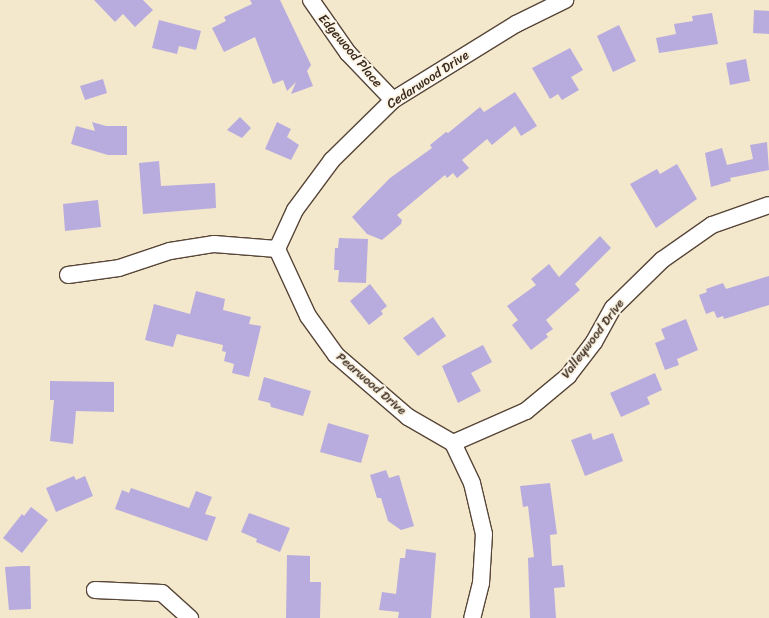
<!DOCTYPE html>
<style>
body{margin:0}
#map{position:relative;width:769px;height:618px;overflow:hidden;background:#f3e7cc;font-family:Sriracha,sans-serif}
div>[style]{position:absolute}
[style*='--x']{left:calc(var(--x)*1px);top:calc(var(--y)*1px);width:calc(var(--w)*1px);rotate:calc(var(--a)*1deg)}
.building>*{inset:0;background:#b8acde}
.roads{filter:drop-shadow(1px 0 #574638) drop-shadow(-1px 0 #574638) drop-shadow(0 1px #574638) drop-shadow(0 -1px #574638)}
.minor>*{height:16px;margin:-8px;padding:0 8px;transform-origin:8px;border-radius:8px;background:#fff}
span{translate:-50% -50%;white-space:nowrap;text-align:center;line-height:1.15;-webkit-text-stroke:4px #fcf5e5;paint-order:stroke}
.street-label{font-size:13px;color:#3b2a1e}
</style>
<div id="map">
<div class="building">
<div style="clip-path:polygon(94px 0,143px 0,153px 10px,135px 27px,123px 14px,115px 22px)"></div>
<div style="clip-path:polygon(250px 0,280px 0,311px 65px,307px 71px,313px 86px,291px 94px,296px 82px,287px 91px,283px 80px,273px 84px,255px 37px,224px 52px,212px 28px,226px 21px,224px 17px,252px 4px)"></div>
<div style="clip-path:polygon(754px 10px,769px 11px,769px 34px,753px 33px)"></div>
<div style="clip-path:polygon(712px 13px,718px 44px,659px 53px,656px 38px,676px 34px,674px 24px,693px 21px,692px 16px)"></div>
<div style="clip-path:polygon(159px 20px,201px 31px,196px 50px,179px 46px,177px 54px,152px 48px)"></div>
<div style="clip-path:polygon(619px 25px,636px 61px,613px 72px,597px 36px)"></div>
<div style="clip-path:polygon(570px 48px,583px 70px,571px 77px,579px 90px,562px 100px,558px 94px,550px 99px,532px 68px)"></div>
<div style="clip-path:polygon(746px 59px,750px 81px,730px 85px,726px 63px)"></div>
<div style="clip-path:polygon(103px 79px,107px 93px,85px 100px,80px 86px)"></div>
<div style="clip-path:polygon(515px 92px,537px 126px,521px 136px,515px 126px,492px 145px,487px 139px,462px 160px,469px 168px,457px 178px,453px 173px,447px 178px,445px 175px,397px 215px,402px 220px,401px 224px,382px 240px,367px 234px,352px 217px,390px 178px,432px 148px,430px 145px,446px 132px,448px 133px,480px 107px,484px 112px)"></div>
<div style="clip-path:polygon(240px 117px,251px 128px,242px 138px,227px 130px)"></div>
<div style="clip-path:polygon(92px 122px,106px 126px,127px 126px,127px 155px,108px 155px,71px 144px,76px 126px,95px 131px)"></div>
<div style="clip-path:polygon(277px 122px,291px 129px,287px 137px,299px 145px,291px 160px,265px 149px)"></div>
<div style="clip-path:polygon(767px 142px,769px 170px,730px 178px,731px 181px,711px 187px,705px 153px,722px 148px,727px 165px,753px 159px,750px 145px)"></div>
<div style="clip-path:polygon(159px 161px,161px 186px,215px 183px,216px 208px,143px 214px,139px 163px)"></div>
<div style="clip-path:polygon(677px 164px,697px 199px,656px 228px,630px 184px,657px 169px,660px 174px)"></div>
<div style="clip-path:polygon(98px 200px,101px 227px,65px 231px,63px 204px)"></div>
<div style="clip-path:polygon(600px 236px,611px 248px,575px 284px,580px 290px,546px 320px,553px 329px,546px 334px,548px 337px,531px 350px,512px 325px,518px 320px,507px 306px,536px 285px,531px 279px,549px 264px,559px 277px)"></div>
<div style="clip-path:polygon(339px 238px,368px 239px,366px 283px,338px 282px,339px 270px,334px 270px,335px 248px,338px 248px)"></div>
<div style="clip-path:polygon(769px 276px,769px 305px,724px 319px,723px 316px,717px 318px,714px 311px,706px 314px,699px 295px,707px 292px,706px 289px,723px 283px,726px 289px)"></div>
<div style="clip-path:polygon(370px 284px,387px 306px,381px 311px,383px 314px,369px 325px,350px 301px)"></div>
<div style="clip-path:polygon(196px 291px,225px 299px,223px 310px,251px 317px,249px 324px,261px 326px,249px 377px,232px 373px,234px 364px,224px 361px,226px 352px,222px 351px,223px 345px,177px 334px,173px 347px,145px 340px,154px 304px,190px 314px)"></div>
<div style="clip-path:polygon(433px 317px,446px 336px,418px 356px,403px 338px)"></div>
<div style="clip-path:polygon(686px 319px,698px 350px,677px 359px,679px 365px,665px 370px,655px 343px,665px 339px,661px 329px)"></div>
<div style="clip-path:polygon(483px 345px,492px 362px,471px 373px,481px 391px,458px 403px,442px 366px)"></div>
<div style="clip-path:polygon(655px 373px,662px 390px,647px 397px,650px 404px,621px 417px,610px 393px)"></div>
<div style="clip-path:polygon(264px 377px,311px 391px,303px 416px,271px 407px,270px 403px,258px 400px)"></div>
<div style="clip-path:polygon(50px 381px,114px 382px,114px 412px,76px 411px,73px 444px,50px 441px,54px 400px,50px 400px)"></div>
<div style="clip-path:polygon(328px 423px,369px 435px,361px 463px,320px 452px)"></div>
<div style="clip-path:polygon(591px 433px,593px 440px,613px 433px,623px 461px,585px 476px,571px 440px)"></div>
<div style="clip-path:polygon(386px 470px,389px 478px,399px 475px,414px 526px,401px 530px,388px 521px,381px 498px,377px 498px,370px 475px)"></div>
<div style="clip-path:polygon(74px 476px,76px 480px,85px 476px,93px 496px,56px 512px,46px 488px)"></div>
<div style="clip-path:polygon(550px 483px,557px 534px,550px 535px,552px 566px,563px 565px,565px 587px,554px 588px,556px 618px,530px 618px,528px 558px,534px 557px,528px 506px,523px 507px,520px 486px)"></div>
<div style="clip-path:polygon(131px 488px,189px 508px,196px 491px,212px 497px,205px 514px,216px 517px,207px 541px,115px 509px,122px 490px,129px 493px)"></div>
<div style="clip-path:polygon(31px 507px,48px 520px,22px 553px,3px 538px,22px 514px,24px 516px)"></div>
<div style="clip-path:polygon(249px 513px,290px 528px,280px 552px,256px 542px,257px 539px,241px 532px)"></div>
<div style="clip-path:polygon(406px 549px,436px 553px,431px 618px,398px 618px,399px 612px,379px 610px,382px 592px,396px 594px,400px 558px,405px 558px)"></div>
<div style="clip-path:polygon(287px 555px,310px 556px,310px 582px,321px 582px,320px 618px,286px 618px)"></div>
<div style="clip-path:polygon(21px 566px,30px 566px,31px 609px,9px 610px,5px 567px)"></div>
</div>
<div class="roads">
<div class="minor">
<div style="--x:311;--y:0;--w:65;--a:55.1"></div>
<div style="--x:348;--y:53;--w:65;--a:46.2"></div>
<div style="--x:277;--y:249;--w:74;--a:65.2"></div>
<div style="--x:308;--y:316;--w:48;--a:54.3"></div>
<div style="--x:336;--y:355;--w:95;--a:40.7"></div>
<div style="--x:408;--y:417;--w:52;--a:30"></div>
<div style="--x:453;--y:443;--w:44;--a:64.6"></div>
<div style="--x:472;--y:483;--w:52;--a:76.8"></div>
<div style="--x:484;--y:534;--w:49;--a:93.5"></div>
<div style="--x:481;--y:583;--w:36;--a:104"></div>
<div style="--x:277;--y:249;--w:43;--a:-65.2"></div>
<div style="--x:295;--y:210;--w:62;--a:-53.5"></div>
<div style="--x:332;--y:160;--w:86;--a:-44.5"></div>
<div style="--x:393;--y:100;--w:145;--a:-31.7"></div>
<div style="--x:516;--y:24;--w:55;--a:-26.1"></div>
<div style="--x:68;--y:275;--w:51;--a:-7.8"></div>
<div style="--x:119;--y:268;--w:54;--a:-18.4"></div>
<div style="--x:170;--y:251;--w:45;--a:-9"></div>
<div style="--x:214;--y:244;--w:63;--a:4.5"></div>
<div style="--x:453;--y:443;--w:80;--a:-23.7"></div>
<div style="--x:526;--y:411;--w:55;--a:-39.8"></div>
<div style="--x:568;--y:376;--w:43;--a:-52.6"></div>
<div style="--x:594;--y:342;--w:39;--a:-61"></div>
<div style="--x:613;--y:308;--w:69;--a:-44.4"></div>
<div style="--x:662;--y:260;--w:61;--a:-35"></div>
<div style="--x:712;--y:225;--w:60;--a:-19.3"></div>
<div style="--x:95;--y:590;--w:67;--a:2.6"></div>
<div style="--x:162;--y:593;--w:38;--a:42"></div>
</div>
</div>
<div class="street-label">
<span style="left:350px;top:51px;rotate:50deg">Edgewood Place</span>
<span style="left:428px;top:80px;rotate:-33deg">Cedarwood Drive</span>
<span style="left:593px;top:339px;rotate:-53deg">Valleywood Drive</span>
<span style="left:371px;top:384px;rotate:41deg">Pearwood Drive</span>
</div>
</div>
